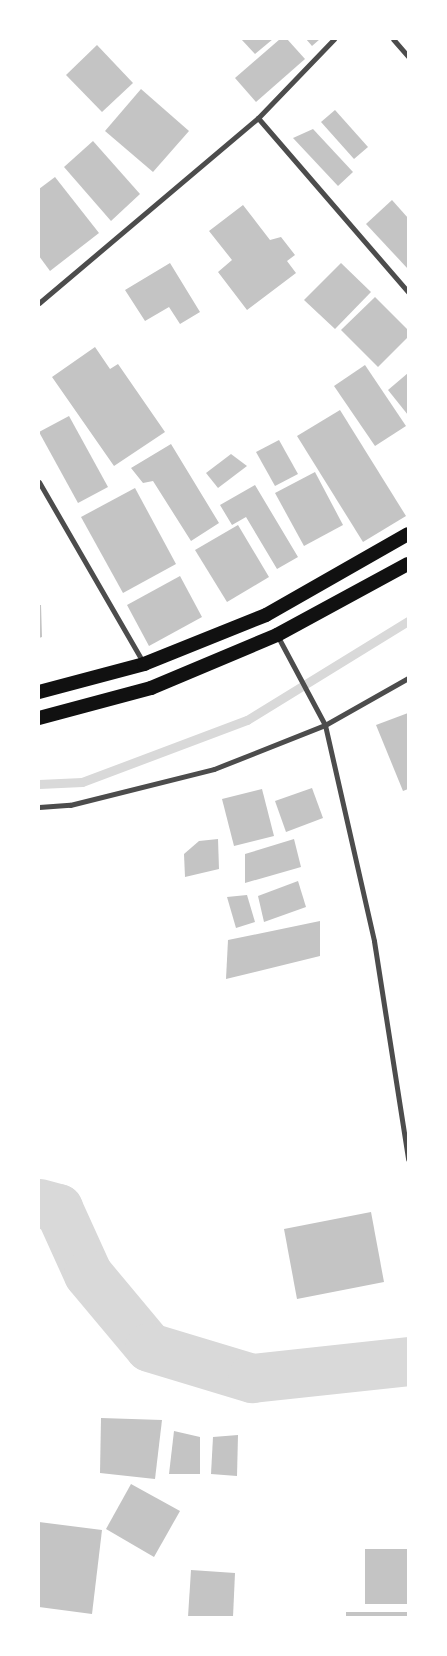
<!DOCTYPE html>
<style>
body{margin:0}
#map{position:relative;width:447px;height:1656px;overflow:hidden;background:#fff;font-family:"Alegreya Sans",sans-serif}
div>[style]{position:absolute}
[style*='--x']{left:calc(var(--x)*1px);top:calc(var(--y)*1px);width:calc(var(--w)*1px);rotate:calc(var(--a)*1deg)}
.stream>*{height:9px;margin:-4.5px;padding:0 4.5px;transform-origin:4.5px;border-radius:4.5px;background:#d9d9d9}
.river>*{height:49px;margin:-24.5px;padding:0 24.5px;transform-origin:24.5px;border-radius:24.5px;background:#d9d9d9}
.building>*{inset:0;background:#c4c4c4}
.minor>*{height:5px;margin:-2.5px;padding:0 2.5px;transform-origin:2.5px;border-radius:2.5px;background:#4c4c4c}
.trunk>*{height:14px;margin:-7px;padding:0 7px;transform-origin:7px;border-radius:7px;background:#111}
span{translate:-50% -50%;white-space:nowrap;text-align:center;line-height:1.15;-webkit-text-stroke:5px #fff;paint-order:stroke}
.frame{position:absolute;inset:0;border:40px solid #fff;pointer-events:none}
</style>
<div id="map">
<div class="stream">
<div style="--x:39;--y:784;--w:43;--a:-2.7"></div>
<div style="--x:82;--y:782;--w:176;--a:-20.6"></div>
<div style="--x:247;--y:720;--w:189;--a:-31.6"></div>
</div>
<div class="river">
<div style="--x:39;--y:1203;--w:20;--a:15"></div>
<div style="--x:58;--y:1208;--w:72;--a:65.6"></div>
<div style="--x:88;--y:1274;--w:95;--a:50.1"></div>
<div style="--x:149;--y:1347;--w:108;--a:16.8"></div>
<div style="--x:252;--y:1378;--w:157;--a:-6.2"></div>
</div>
<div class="building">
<div style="clip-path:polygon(241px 39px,273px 39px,255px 54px)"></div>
<div style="clip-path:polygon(280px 39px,287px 39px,305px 59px,256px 102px,235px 78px)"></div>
<div style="clip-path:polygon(306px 39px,320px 39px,312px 46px)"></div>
<div style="clip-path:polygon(97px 45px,133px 83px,102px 112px,66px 75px)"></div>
<div style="clip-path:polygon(141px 89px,189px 131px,153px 172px,105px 131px)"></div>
<div style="clip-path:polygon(335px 110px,368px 147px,354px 159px,321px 122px)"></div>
<div style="clip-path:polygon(313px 129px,353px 172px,338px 186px,293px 138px)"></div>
<div style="clip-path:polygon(93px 141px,140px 194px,111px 221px,64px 167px)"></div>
<div style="clip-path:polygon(55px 177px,99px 233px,50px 271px,39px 256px,39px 189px)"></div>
<div style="clip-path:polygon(392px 200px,408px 218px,408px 269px,366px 224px)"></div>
<div style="clip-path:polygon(243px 205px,270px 240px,281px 237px,295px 255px,287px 261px,296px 273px,247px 310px,218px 272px,232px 260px,209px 231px)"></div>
<div style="clip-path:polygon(170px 263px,200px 312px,180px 324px,169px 307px,145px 321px,125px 290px)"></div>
<div style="clip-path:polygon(341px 263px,371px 292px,335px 329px,304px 300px)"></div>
<div style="clip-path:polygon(375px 297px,408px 330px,408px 337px,378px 367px,341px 330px)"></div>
<div style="clip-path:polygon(95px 347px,110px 369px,118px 364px,165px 432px,114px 466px,52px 377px)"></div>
<div style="clip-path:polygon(365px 365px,406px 426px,375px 446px,334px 386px)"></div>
<div style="clip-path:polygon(408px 373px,408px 415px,388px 390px)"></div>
<div style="clip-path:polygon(340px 410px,406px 516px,363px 542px,297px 436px)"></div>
<div style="clip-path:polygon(69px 416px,108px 487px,78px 503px,39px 432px)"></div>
<div style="clip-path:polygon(279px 440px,298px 474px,275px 486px,256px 452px)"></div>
<div style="clip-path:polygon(171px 444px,219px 523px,191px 541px,153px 481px,143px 483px,131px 468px)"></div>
<div style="clip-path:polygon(231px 454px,247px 466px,218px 488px,206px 473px)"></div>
<div style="clip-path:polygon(315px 472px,343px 525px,304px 546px,275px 493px)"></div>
<div style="clip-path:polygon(255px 485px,298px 557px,277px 569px,246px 517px,232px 525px,220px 505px)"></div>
<div style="clip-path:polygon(135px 488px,176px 564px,123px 593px,81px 517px)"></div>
<div style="clip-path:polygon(238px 525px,269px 577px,227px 602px,195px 550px)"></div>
<div style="clip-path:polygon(180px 576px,202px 617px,149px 646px,127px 605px)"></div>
<div style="clip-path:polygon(39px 605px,41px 605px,42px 637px,39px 638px)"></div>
<div style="clip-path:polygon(408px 713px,408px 789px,403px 791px,376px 725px)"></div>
<div style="clip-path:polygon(312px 788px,323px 818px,286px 832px,275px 801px)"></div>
<div style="clip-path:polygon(262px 789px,274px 836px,234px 846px,222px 799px)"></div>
<div style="clip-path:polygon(218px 839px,219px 869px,185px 877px,184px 854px,199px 841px)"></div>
<div style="clip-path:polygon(294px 839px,301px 867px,245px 883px,245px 854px)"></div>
<div style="clip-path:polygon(298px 881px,306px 907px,264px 922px,258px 896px)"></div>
<div style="clip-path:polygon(247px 895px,255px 922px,236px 928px,227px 897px)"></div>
<div style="clip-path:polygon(320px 921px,320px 956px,226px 979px,228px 940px)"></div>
<div style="clip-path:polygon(371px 1212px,384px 1282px,297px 1299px,284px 1229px)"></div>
<div style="clip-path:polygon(101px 1418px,162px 1420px,155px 1479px,100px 1473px)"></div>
<div style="clip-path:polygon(174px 1431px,200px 1437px,200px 1474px,169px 1474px)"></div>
<div style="clip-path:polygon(238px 1435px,237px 1476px,211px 1474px,213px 1437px)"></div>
<div style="clip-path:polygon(131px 1484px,180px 1511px,154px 1557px,106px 1529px)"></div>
<div style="clip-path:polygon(39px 1522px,102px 1530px,92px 1614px,39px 1607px)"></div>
<div style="clip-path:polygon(365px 1549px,408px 1549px,408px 1604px,365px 1604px)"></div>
<div style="clip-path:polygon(191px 1570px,235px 1573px,233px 1617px,188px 1617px)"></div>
<div style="clip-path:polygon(346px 1612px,408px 1612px,408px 1617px,346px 1617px)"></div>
</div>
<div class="minor">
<div style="--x:393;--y:39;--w:23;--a:49"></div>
<div style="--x:258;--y:118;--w:230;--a:49.2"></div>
<div style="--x:39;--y:303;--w:287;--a:-40.2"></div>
<div style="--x:258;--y:118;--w:110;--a:-46.1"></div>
<div style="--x:39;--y:482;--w:210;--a:60"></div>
<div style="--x:277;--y:635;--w:102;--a:61.9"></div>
<div style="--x:325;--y:725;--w:221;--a:77.2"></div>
<div style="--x:374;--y:941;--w:221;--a:81.1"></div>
<div style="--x:39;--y:807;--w:31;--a:-4"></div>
<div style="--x:70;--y:805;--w:148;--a:-14"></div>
<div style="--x:214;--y:769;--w:119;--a:-21.6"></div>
<div style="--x:325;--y:725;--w:95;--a:-29.5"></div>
</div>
<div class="trunk">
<div style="--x:39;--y:692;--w:109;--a:-14.9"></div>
<div style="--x:144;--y:664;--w:131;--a:-21.9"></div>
<div style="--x:266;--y:615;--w:163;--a:-29.7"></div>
<div style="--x:39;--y:718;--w:116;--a:-15"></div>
<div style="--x:151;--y:688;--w:137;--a:-22.8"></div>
<div style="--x:277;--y:635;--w:149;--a:-28.5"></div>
</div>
<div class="frame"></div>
</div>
